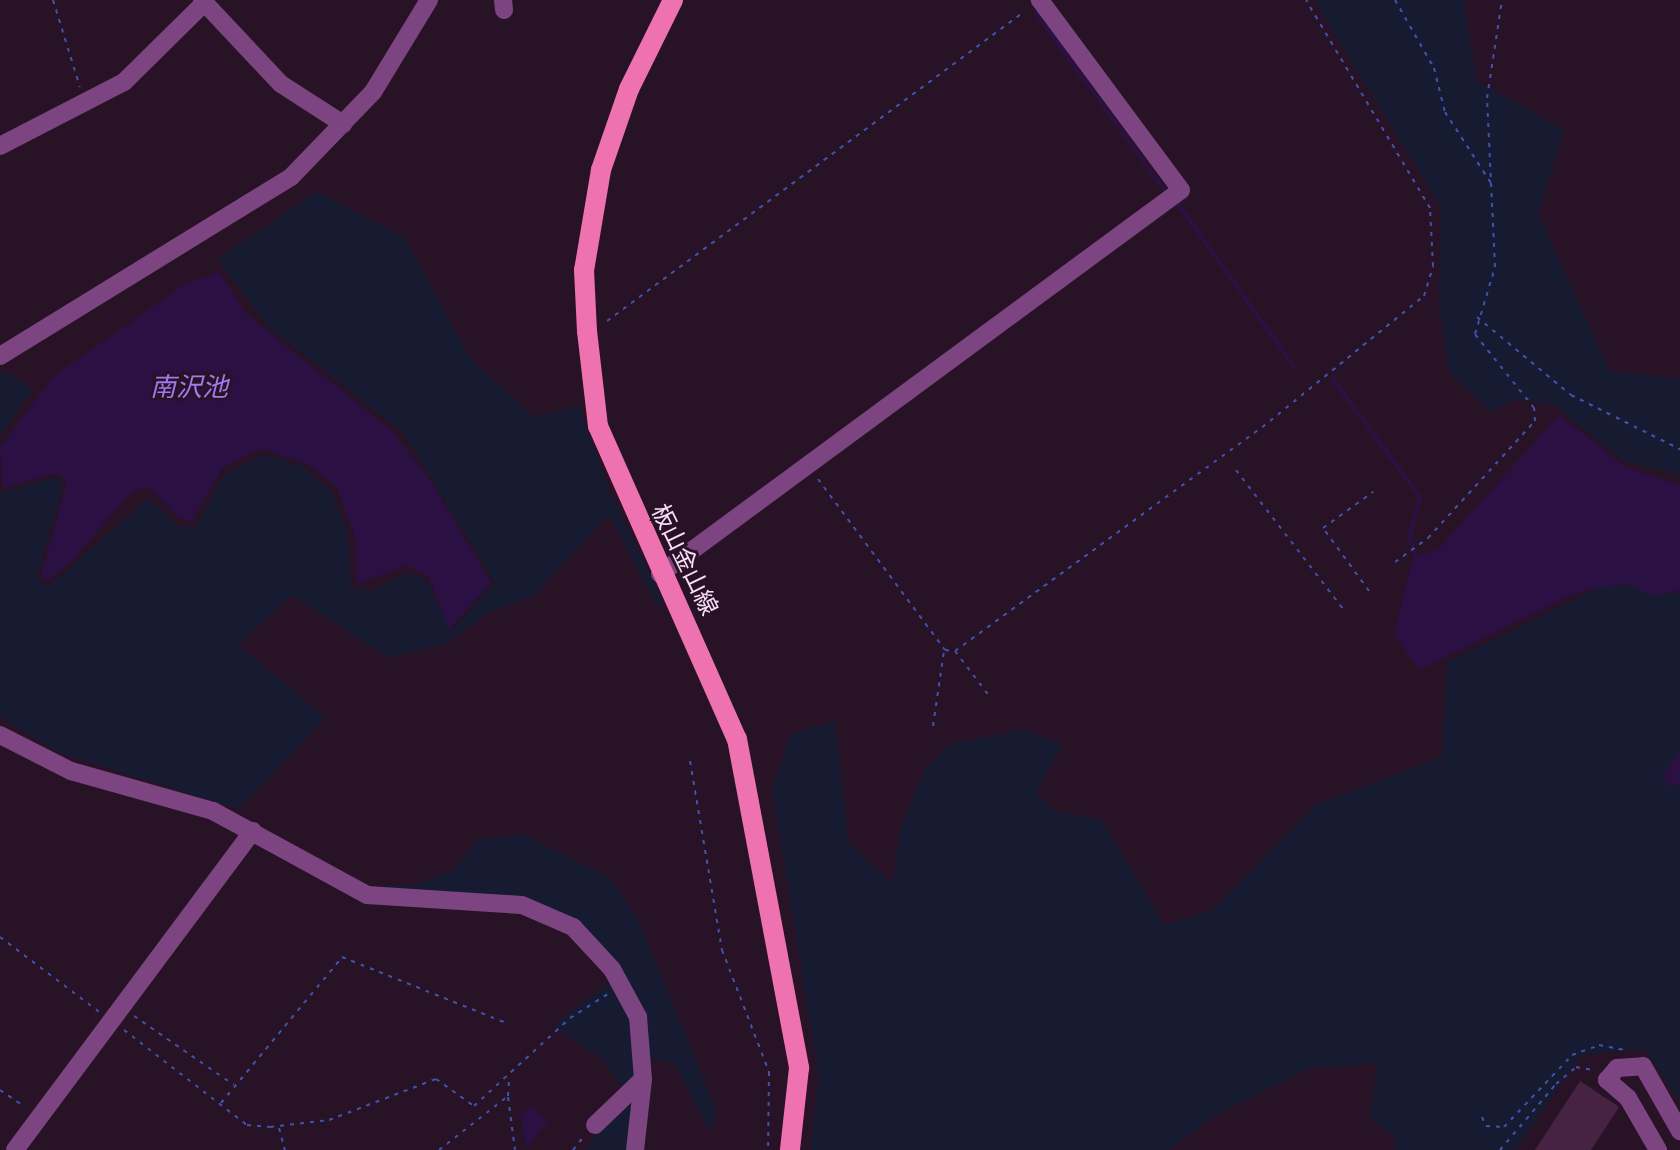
<!DOCTYPE html>
<meta charset="utf-8">
<style>
body{margin:0}
#map{position:relative;width:1680px;height:1150px;overflow:hidden;background:#281326;font-family:"DejaVu Sans","Noto Sans JP",sans-serif}
div>[style]{position:absolute}
[style*='--x']{left:calc(var(--x)*1px);top:calc(var(--y)*1px);width:calc(var(--w)*1px);rotate:calc(var(--a)*1deg)}
.green>*{inset:0;background:#171b31}
.water>*{inset:0;background:#2b1143}
.stream>*{height:4px;margin:-2px;padding:0 2px;transform-origin:2px;border-radius:2px;background:#2b1143}
.building>*{inset:0;background:#462243}
.path>*{height:2px;margin-top:-1px;transform-origin:0;background:repeating-linear-gradient(90deg,#3f53ae 0 4px,transparent 0 10px)}
.minor>*{height:18px;margin:-9px;padding:0 9px;transform-origin:9px;border-radius:9px;background:#7c4481}
.major>*{height:20px;margin:-10px;padding:0 10px;transform-origin:10px;border-radius:10px;background:#ee72af}
span{translate:-50% -50%;white-space:nowrap;text-align:center;line-height:1.15;-webkit-text-stroke:6px #281326;paint-order:stroke}
.street-label{font-size:24px;color:#fbdefb}
.water-label{font-size:26px;color:#a178ef;font-style:italic}
</style>
<div id="map">
<div class="green">
<div style="clip-path:polygon(1314px 0,1463px 0,1477px 81px,1564px 130px,1538px 214px,1610px 371px,1680px 379px,1680px 475px,1626px 462px,1555px 406px,1517px 399px,1492px 412px,1450px 373px,1439px 307px,1440px 206px)"></div>
<div style="clip-path:polygon(317px 192px,404px 237px,471px 359px,534px 417px,579px 406px,608px 488px,663px 602px,657px 606px,609px 515px,532px 597px,491px 611px,447px 643px,387px 657px,292px 595px,238px 645px,326px 718px,239px 809px,57px 752px,0 716px,0 493px,56px 477px,63px 486px,36px 578px,47px 588px,148px 499px,178px 526px,196px 527px,225px 474px,264px 455px,302px 466px,331px 491px,348px 534px,351px 588px,372px 591px,407px 572px,427px 581px,451px 631px,495px 583px,403px 432px,269px 327px,218px 259px)"></div>
<div style="clip-path:polygon(5px 371px,33px 389px,0 436px,0 375px)"></div>
<div style="clip-path:polygon(1609px 583px,1680px 594px,1680px 1101px,1643px 1048px,1580px 1056px,1516px 1150px,1393px 1150px,1396px 1139px,1371px 1119px,1377px 1063px,1308px 1069px,1215px 1116px,1168px 1150px,810px 1150px,819px 1076px,772px 790px,791px 734px,835px 721px,848px 841px,892px 884px,901px 827px,925px 769px,950px 744px,1025px 729px,1063px 745px,1036px 792px,1055px 811px,1102px 820px,1164px 925px,1212px 910px,1316px 805px,1442px 757px,1448px 662px)"></div>
<div style="clip-path:polygon(524px 835px,609px 877px,639px 921px,717px 1112px,710px 1132px,674px 1063px,652px 1058px,644px 1150px,586px 1150px,621px 1086px,603px 1059px,553px 1026px,620px 975px,566px 918px,384px 893px,384px 885px,411px 886px,454px 870px,478px 839px)"></div>
</div>
<div class="water">
<div style="clip-path:polygon(219px 272px,246px 314px,391px 430px,430px 480px,491px 583px,449px 629px,429px 577px,407px 565px,357px 584px,355px 536px,337px 488px,306px 463px,261px 449px,222px 468px,192px 521px,179px 519px,149px 487px,132px 491px,71px 562px,49px 580px,41px 576px,67px 483px,57px 473px,3px 488px,0 447px,54px 376px,188px 282px)"></div>
<div style="clip-path:polygon(1559px 415px,1627px 468px,1680px 485px,1680px 590px,1652px 596px,1627px 583px,1578px 592px,1419px 670px,1394px 634px,1413px 557px,1438px 550px)"></div>
<div style="clip-path:polygon(1680px 752px,1680px 784px,1669px 786px,1662px 776px)"></div>
<div style="clip-path:polygon(532px 1107px,548px 1120px,527px 1149px,520px 1115px)"></div>
</div>
<div class="stream">
<div style="--x:1036;--y:13;--w:218;--a:54.1"></div>
<div style="--x:1178;--y:204;--w:198;--a:54.5"></div>
<div style="--x:1332;--y:378;--w:148;--a:53.5"></div>
<div style="--x:1420;--y:497;--w:42;--a:105"></div>
<div style="--x:1409;--y:538;--w:21;--a:67"></div>
</div>
<div class="building">
<div style="clip-path:polygon(1580px 1081px,1619px 1107px,1591px 1150px,1535px 1150px)"></div>
</div>
<div class="path">
<div style="--x:53;--y:0;--w:91;--a:72.8"></div>
<div style="--x:1395;--y:0;--w:78;--a:60.2"></div>
<div style="--x:1434;--y:68;--w:45;--a:76"></div>
<div style="--x:1445;--y:112;--w:85;--a:57.1"></div>
<div style="--x:1477;--y:317;--w:122;--a:39.7"></div>
<div style="--x:1571;--y:395;--w:122;--a:26.4"></div>
<div style="--x:607;--y:321;--w:520;--a:-36.56"></div>
<div style="--x:1236;--y:470;--w:177;--a:52.4"></div>
<div style="--x:818;--y:479;--w:213;--a:53.4"></div>
<div style="--x:945;--y:650;--w:10;--a:6"></div>
<div style="--x:955;--y:651;--w:390;--a:-36.1"></div>
<div style="--x:1270;--y:421;--w:198;--a:-39.1"></div>
<div style="--x:1424;--y:296;--w:31;--a:-73"></div>
<div style="--x:1433;--y:266;--w:58;--a:-93"></div>
<div style="--x:1430;--y:208;--w:242;--a:-120.8"></div>
<div style="--x:1395;--y:562;--w:41;--a:-36"></div>
<div style="--x:1428;--y:538;--w:159;--a:-47.6"></div>
<div style="--x:1535;--y:421;--w:13;--a:-94"></div>
<div style="--x:1534;--y:408;--w:95;--a:-128.6"></div>
<div style="--x:1475;--y:334;--w:70;--a:-73.4"></div>
<div style="--x:1495;--y:267;--w:169;--a:-92.7"></div>
<div style="--x:1487;--y:98;--w:99;--a:-81.3"></div>
<div style="--x:1369;--y:591;--w:78;--a:-126.1"></div>
<div style="--x:1323;--y:528;--w:62;--a:-35.8"></div>
<div style="--x:955;--y:651;--w:58;--a:52.7"></div>
<div style="--x:933;--y:726;--w:76;--a:-81.7"></div>
<div style="--x:690;--y:761;--w:192;--a:80.4"></div>
<div style="--x:722;--y:950;--w:131;--a:68.9"></div>
<div style="--x:769;--y:1072;--w:78;--a:90.7"></div>
<div style="--x:0;--y:937;--w:124;--a:37.1"></div>
<div style="--x:134;--y:1016;--w:121;--a:34.6"></div>
<div style="--x:124;--y:1030;--w:155;--a:37.7"></div>
<div style="--x:247;--y:1125;--w:23;--a:5"></div>
<div style="--x:270;--y:1127;--w:59;--a:-6.8"></div>
<div style="--x:329;--y:1120;--w:115;--a:-21"></div>
<div style="--x:436;--y:1079;--w:47;--a:35.4"></div>
<div style="--x:474;--y:1106;--w:130;--a:-42.5"></div>
<div style="--x:570;--y:1018;--w:45;--a:-32.3"></div>
<div style="--x:0;--y:1090;--w:30;--a:34"></div>
<div style="--x:508;--y:1097;--w:53;--a:82.5"></div>
<div style="--x:221;--y:1103;--w:190;--a:-50.3"></div>
<div style="--x:342;--y:957;--w:177;--a:21.9"></div>
<div style="--x:1482;--y:1117;--w:10;--a:66"></div>
<div style="--x:1486;--y:1126;--w:18;--a:3"></div>
<div style="--x:1504;--y:1127;--w:99;--a:-46.6"></div>
<div style="--x:1572;--y:1055;--w:29;--a:-20"></div>
<div style="--x:1599;--y:1045;--w:26;--a:11"></div>
<div style="--x:279;--y:1128;--w:23;--a:75"></div>
<div style="--x:439;--y:1150;--w:88;--a:-38"></div>
<div style="--x:508;--y:1096;--w:15;--a:-86"></div>
<div style="--x:573;--y:1150;--w:19;--a:-51"></div>
<div style="--x:1500;--y:1150;--w:87;--a:-49.7"></div>
<div style="--x:1556;--y:1084;--w:26;--a:-40"></div>
<div style="--x:1576;--y:1067;--w:17;--a:10"></div>
</div>
<div class="minor">
<div style="--x:202;--y:0;--w:115;--a:46.8"></div>
<div style="--x:281;--y:84;--w:74;--a:32.8"></div>
<div style="--x:503;--y:0;--w:10;--a:84"></div>
<div style="--x:0;--y:146;--w:140;--a:-27.3"></div>
<div style="--x:124;--y:82;--w:112;--a:-44.6"></div>
<div style="--x:0;--y:356;--w:342;--a:-31.6"></div>
<div style="--x:291;--y:177;--w:118;--a:-46"></div>
<div style="--x:373;--y:92;--w:108;--a:-58.7"></div>
<div style="--x:660;--y:574;--w:647;--a:-36.39"></div>
<div style="--x:1181;--y:190;--w:237;--a:-126.6"></div>
<div style="--x:0;--y:735;--w:80;--a:26.9"></div>
<div style="--x:71;--y:771;--w:148;--a:15.7"></div>
<div style="--x:213;--y:811;--w:175;--a:28.6"></div>
<div style="--x:367;--y:895;--w:155;--a:3.7"></div>
<div style="--x:522;--y:905;--w:56;--a:23.3"></div>
<div style="--x:573;--y:927;--w:57;--a:47.1"></div>
<div style="--x:612;--y:969;--w:55;--a:61.6"></div>
<div style="--x:638;--y:1017;--w:62;--a:85.4"></div>
<div style="--x:643;--y:1079;--w:71;--a:96.4"></div>
<div style="--x:595;--y:1125;--w:66;--a:-43.8"></div>
<div style="--x:15;--y:1150;--w:398;--a:-53.3"></div>
<div style="--x:1658;--y:1150;--w:60;--a:-120"></div>
<div style="--x:1628;--y:1098;--w:28;--a:-139"></div>
<div style="--x:1607;--y:1080;--w:16;--a:-50"></div>
<div style="--x:1617;--y:1068;--w:26;--a:-4"></div>
<div style="--x:1643;--y:1066;--w:75;--a:60.4"></div>
</div>
<div class="major">
<div style="--x:673;--y:0;--w:99;--a:116.3"></div>
<div style="--x:629;--y:89;--w:86;--a:109.1"></div>
<div style="--x:601;--y:170;--w:101;--a:99.6"></div>
<div style="--x:584;--y:270;--w:61;--a:87.2"></div>
<div style="--x:587;--y:331;--w:96;--a:83.4"></div>
<div style="--x:598;--y:426;--w:342;--a:66.1"></div>
<div style="--x:737;--y:739;--w:335;--a:79.3"></div>
<div style="--x:799;--y:1068;--w:82;--a:96.3"></div>
</div>
<div class="street-label">
<span style="left:684px;top:560px;rotate:64deg">板山金山線</span>
</div>
<div class="water-label">
<span style="left:189px;top:388px">南沢池</span>
</div>
</div>
